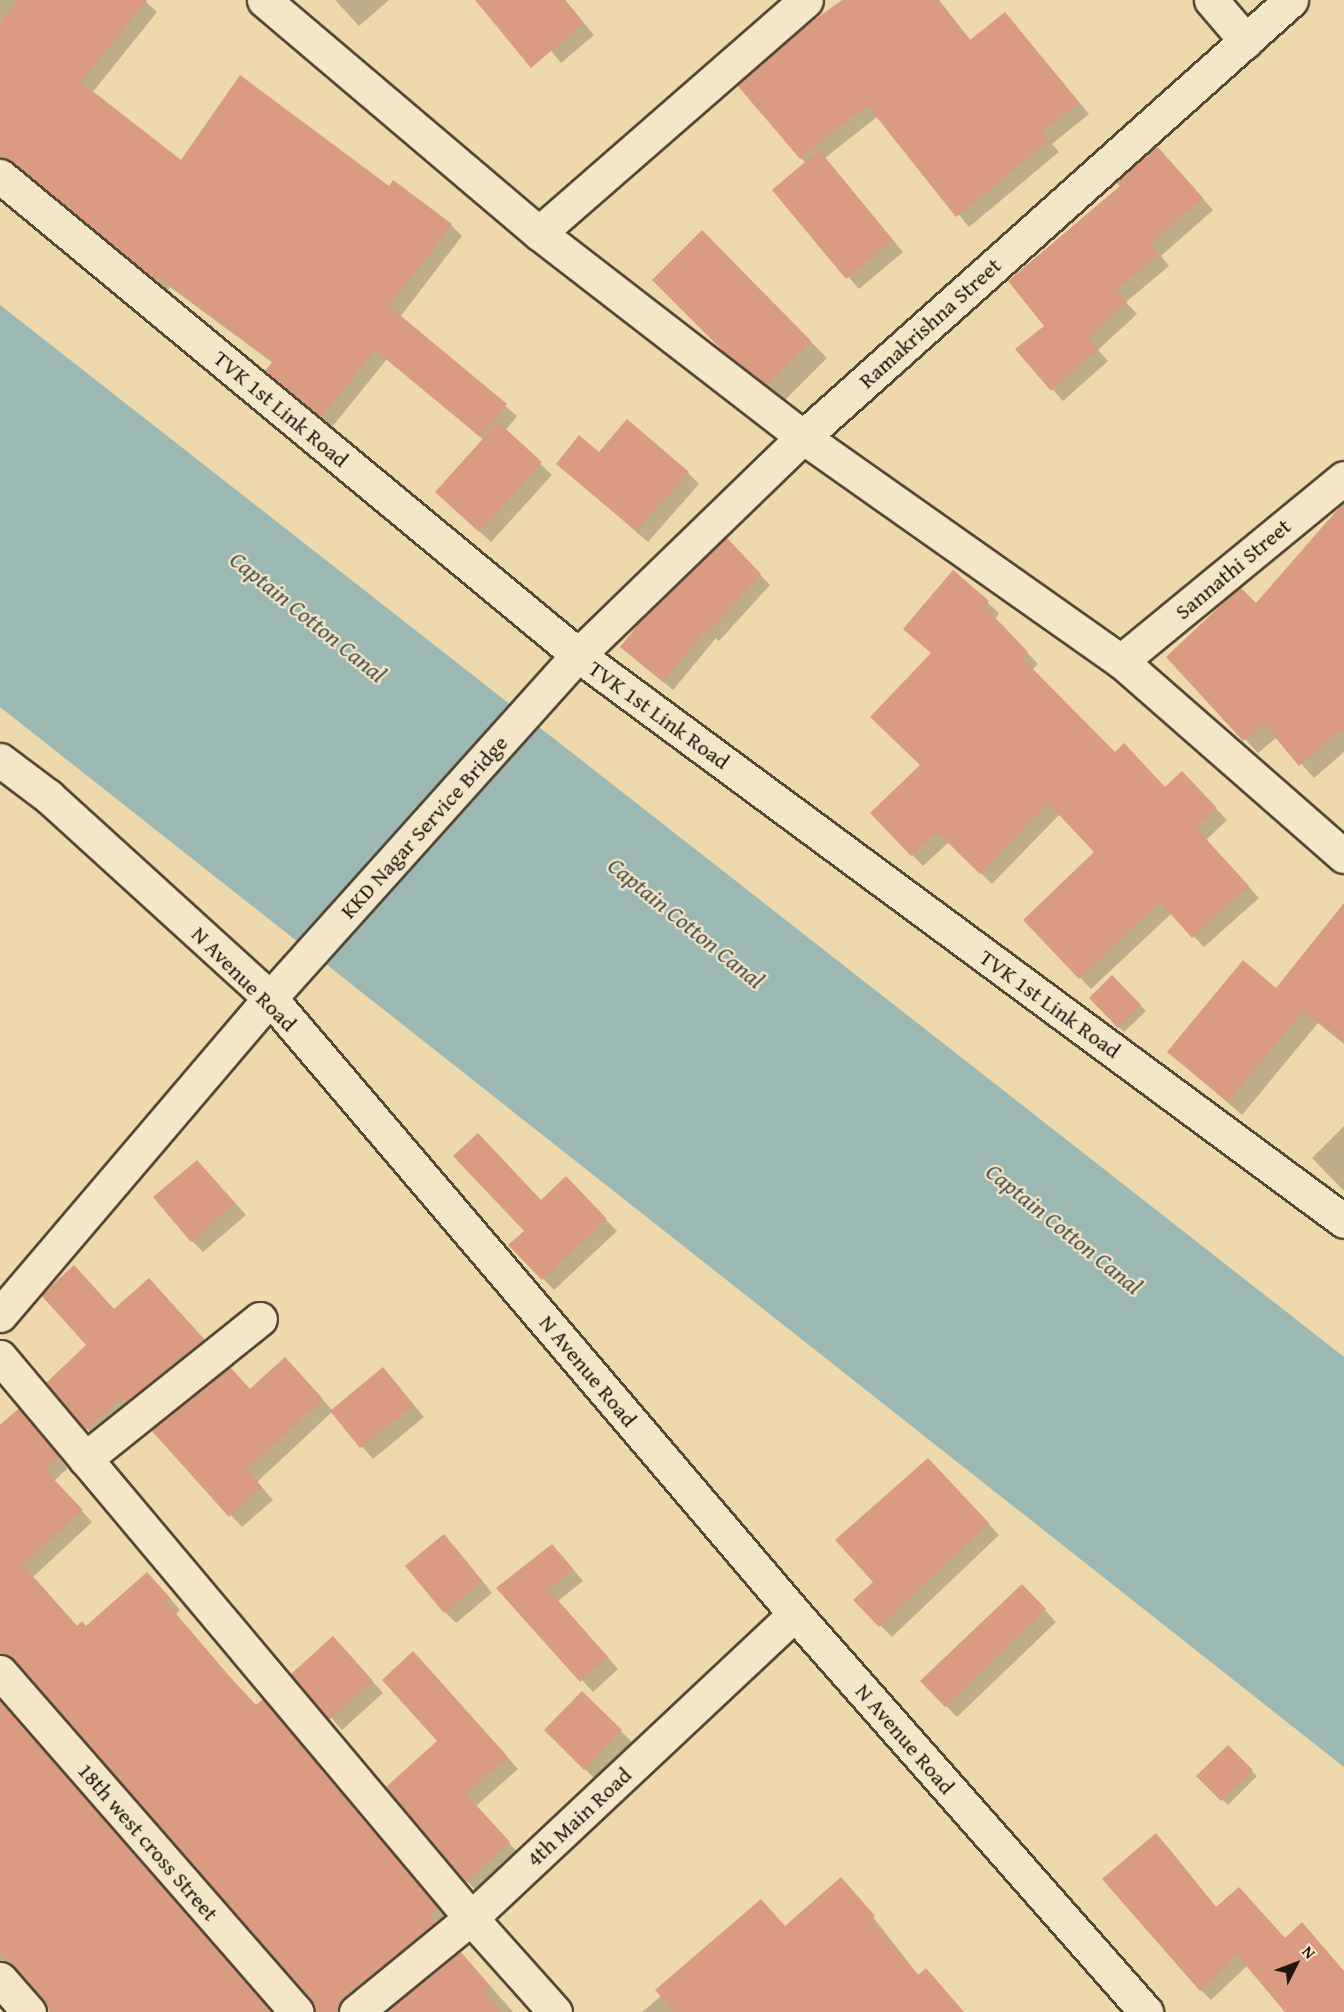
<!DOCTYPE html>
<style>
body{margin:0}
#map{position:relative;width:1344px;height:2012px;overflow:hidden;background:#edd9ac;font-family:"Gentium Book Plus",serif}
div>[style]{position:absolute}
[style*='--x']{left:calc(var(--x)*1px);top:calc(var(--y)*1px);width:calc(var(--w)*1px);rotate:calc(var(--a)*1deg)}
.water>*{inset:0;background:#9bb9b2}
.shadow>*{inset:0;background:#0003}
.building>*{inset:0;background:#db9a82}
.roads{filter:drop-shadow(2px 0 #544837) drop-shadow(-2px 0 #544837) drop-shadow(0 2px #544837) drop-shadow(0 -2px #544837)}
.street>*{height:33px;margin:-16.5px;padding:0 16.5px;transform-origin:16.5px;border-radius:16.5px;background:#f3e6c9}
span{translate:-50% -50%;white-space:nowrap;text-align:center;line-height:1.15;-webkit-text-stroke:4.5px #f3e6c9;paint-order:stroke}
.street-label{font-size:22px;color:#211710}
.water-label{font-size:24px;color:#4c5049;font-style:italic}
.north{position:absolute;left:1266px;top:1934px;width:60px;height:60px;-webkit-text-stroke:4px #f3e6c9;paint-order:stroke;rotate:48deg;font-size:16px;font-weight:700;line-height:24px;text-align:center;color:#211710}
.north::after{content:'';display:block;margin:auto;width:21px;height:27px;background:#211710;clip-path:polygon(50% 0,100% 100%,50% 72%,0 100%)}
</style>
<div id="map">
<div class="water">
<div style="clip-path:polygon(0 305px,1344px 1357px,1344px 1767px,0 707px)"></div>
</div>
<div class="shadow">
<div style="clip-path:polygon(0 0,144px 0,157px 12px,92px 93px,181px 162px,389px 188px,451px 225px,462px 236px,400px 317px,517px 416px,505px 431px,552px 475px,491px 542px,448px 503px,484px 440px,387px 359px,332px 427px,267px 371px,273px 363px,170px 287px,168px 291px,25px 172px,0 159px)"></div>
<div style="clip-path:polygon(335px 0,389px 0,359px 26px)"></div>
<div style="clip-path:polygon(511px 0,565px 0,594px 35px,561px 63px)"></div>
<div style="clip-path:polygon(843px 0,939px 0,971px 41px,1005px 14px,1089px 114px,1052px 144px,1059px 152px,969px 227px,878px 116px,825px 158px,903px 252px,859px 289px,774px 190px,806px 163px,801px 158px)"></div>
<div style="clip-path:polygon(1168px 159px,1213px 210px,1161px 256px,1169px 266px,1126px 302px,1137px 314px,1098px 350px,1108px 361px,1063px 401px,1052px 389px)"></div>
<div style="clip-path:polygon(702px 232px,827px 358px,784px 401px,742px 369px,654px 280px)"></div>
<div style="clip-path:polygon(558px 464px,688px 473px,699px 484px,648px 542px)"></div>
<div style="clip-path:polygon(1344px 504px,1344px 752px,1314px 778px,1277px 737px,1258px 753px,1168px 657px,1256px 605px)"></div>
<div style="clip-path:polygon(726px 539px,770px 585px,719px 641px,716px 638px,673px 690px,632px 656px)"></div>
<div style="clip-path:polygon(954px 572px,999px 613px,995px 619px,1038px 664px,1032px 670px,1115px 754px,1165px 789px,1182px 773px,1227px 820px,1206px 840px,1259px 898px,1204px 947px,1172px 913px,1091px 989px,1025px 920px,1096px 852px,1060px 814px,992px 884px,949px 842px,923px 866px,872px 813px,922px 765px,933px 654px)"></div>
<div style="clip-path:polygon(1344px 943px,1344px 1044px,1318px 1023px,1242px 1115px,1169px 1052px,1276px 990px)"></div>
<div style="clip-path:polygon(1112px 977px,1146px 1011px,1124px 1032px,1091px 998px)"></div>
<div style="clip-path:polygon(1344px 1126px,1344px 1191px,1312px 1158px)"></div>
<div style="clip-path:polygon(208px 1173px,246px 1215px,203px 1252px,192px 1241px)"></div>
<div style="clip-path:polygon(577px 1190px,617px 1231px,554px 1290px,511px 1245px,526px 1231px,541px 1202px)"></div>
<div style="clip-path:polygon(160px 1291px,215px 1351px,98px 1441px,48px 1383px,88px 1345px,114px 1311px)"></div>
<div style="clip-path:polygon(383px 1369px,424px 1417px,373px 1459px,332px 1412px,257px 1482px,273px 1500px,242px 1527px,153px 1430px,296px 1370px,333px 1411px)"></div>
<div style="clip-path:polygon(29px 1421px,68px 1468px,54px 1481px,92px 1522px,33px 1577px,78px 1627px,87px 1628px,158px 1585px,180px 1610px,176px 1614px,240px 1689px,256px 1707px,273px 1712px,447px 1919px,353px 2012px,317px 2012px,24px 1669px,9px 1664px,0 1668px,0 1426px)"></div>
<div style="clip-path:polygon(939px 1471px,999px 1535px,892px 1637px,855px 1600px,875px 1582px)"></div>
<div style="clip-path:polygon(455px 1547px,492px 1593px,456px 1623px,445px 1612px)"></div>
<div style="clip-path:polygon(563px 1557px,583px 1581px,558px 1601px,618px 1669px,593px 1692px,498px 1588px)"></div>
<div style="clip-path:polygon(1033px 1597px,1056px 1622px,957px 1717px,946px 1706px)"></div>
<div style="clip-path:polygon(344px 1649px,383px 1693px,342px 1730px,293px 1674px)"></div>
<div style="clip-path:polygon(424px 1664px,518px 1769px,476px 1806px,520px 1855px,478px 1893px,467px 1881px)"></div>
<div style="clip-path:polygon(582px 1693px,632px 1742px,596px 1780px,546px 1730px)"></div>
<div style="clip-path:polygon(0 1701px,272px 2012px,48px 2012px,49px 2009px,17px 1972px,7px 1971px,0 1977px)"></div>
<div style="clip-path:polygon(1228px 1747px,1257px 1776px,1228px 1805px,1198px 1776px)"></div>
<div style="clip-path:polygon(1166px 1845px,1217px 1908px,1344px 1972px,1344px 2012px,1286px 2012px,1248px 1965px,1211px 2000px,1201px 1990px)"></div>
<div style="clip-path:polygon(852px 1890px,919px 1976px,964px 2012px,642px 2012px,661px 1996px)"></div>
<div style="clip-path:polygon(471px 1964px,513px 2012px,388px 2012px)"></div>
</div>
<div class="building">
<div style="clip-path:polygon(18px 0,147px 0,81px 82px,181px 160px,240px 75px,389px 186px,393px 180px,452px 224px,389px 306px,507px 404px,480px 437px,375px 350px,321px 417px,265px 371px,273px 361px,158px 277px,156px 281px,12px 162px,0 157px,0 24px)"></div>
<div style="clip-path:polygon(475px 0,565px 0,584px 23px,531px 68px)"></div>
<div style="clip-path:polygon(842px 0,938px 0,970px 40px,1005px 12px,1079px 102px,1042px 132px,1049px 140px,956px 217px,867px 105px,800px 159px,737px 85px,803px 28px)"></div>
<div style="clip-path:polygon(1157px 146px,1203px 198px,1150px 244px,1159px 254px,1116px 290px,1127px 302px,1088px 338px,1098px 349px,1051px 391px,1015px 349px,1044px 326px,1008px 281px,1120px 186px,1116px 182px)"></div>
<div style="clip-path:polygon(819px 150px,893px 240px,846px 279px,772px 190px)"></div>
<div style="clip-path:polygon(702px 230px,811px 341px,767px 385px,724px 352px,652px 280px)"></div>
<div style="clip-path:polygon(627px 419px,689px 472px,636px 531px,556px 464px,579px 435px,599px 452px)"></div>
<div style="clip-path:polygon(498px 422px,542px 462px,479px 532px,435px 492px)"></div>
<div style="clip-path:polygon(1344px 502px,1344px 728px,1299px 766px,1264px 724px,1243px 741px,1166px 657px,1240px 587px,1256px 603px)"></div>
<div style="clip-path:polygon(726px 537px,761px 574px,708px 632px,706px 630px,663px 682px,620px 647px,644px 617px)"></div>
<div style="clip-path:polygon(953px 570px,989px 601px,985px 607px,1028px 652px,1022px 658px,1115px 752px,1124px 743px,1165px 787px,1182px 771px,1217px 808px,1196px 828px,1249px 886px,1192px 938px,1160px 902px,1079px 979px,1023px 920px,1094px 852px,1048px 803px,980px 874px,937px 832px,911px 856px,870px 813px,920px 765px,870px 717px,931px 653px,903px 629px)"></div>
<div style="clip-path:polygon(1344px 903px,1344px 1042px,1303px 1011px,1228px 1102px,1167px 1052px,1243px 960px,1276px 988px)"></div>
<div style="clip-path:polygon(1112px 975px,1141px 1005px,1118px 1028px,1089px 998px)"></div>
<div style="clip-path:polygon(478px 1133px,541px 1200px,566px 1176px,607px 1219px,542px 1280px,508px 1245px,524px 1231px,453px 1156px)"></div>
<div style="clip-path:polygon(197px 1160px,235px 1203px,191px 1242px,153px 1197px)"></div>
<div style="clip-path:polygon(74px 1265px,114px 1309px,149px 1278px,204px 1339px,126px 1402px,122px 1397px,86px 1430px,46px 1383px,86px 1345px,41px 1295px)"></div>
<div style="clip-path:polygon(285px 1357px,323px 1399px,247px 1470px,262px 1487px,229px 1517px,151px 1430px,230px 1367px,250px 1389px)"></div>
<div style="clip-path:polygon(383px 1367px,414px 1405px,360px 1448px,330px 1411px)"></div>
<div style="clip-path:polygon(19px 1408px,59px 1456px,44px 1469px,83px 1510px,23px 1565px,77px 1626px,82px 1621px,86px 1626px,147px 1572px,171px 1599px,166px 1602px,229px 1676px,256px 1705px,263px 1699px,438px 1907px,430px 1916px,436px 1923px,344px 1997px,338px 2012px,315px 2012px,311px 2000px,14px 1660px,0 1654px,0 1425px)"></div>
<div style="clip-path:polygon(928px 1458px,989px 1523px,879px 1627px,853px 1600px,873px 1582px,835px 1540px)"></div>
<div style="clip-path:polygon(444px 1534px,482px 1581px,444px 1613px,405px 1566px)"></div>
<div style="clip-path:polygon(552px 1544px,573px 1569px,548px 1589px,608px 1657px,580px 1682px,496px 1588px)"></div>
<div style="clip-path:polygon(1022px 1584px,1046px 1609px,945px 1707px,920px 1681px)"></div>
<div style="clip-path:polygon(333px 1636px,373px 1681px,329px 1720px,291px 1674px)"></div>
<div style="clip-path:polygon(413px 1651px,508px 1757px,466px 1794px,510px 1842px,466px 1882px,386px 1787px,437px 1741px,382px 1680px)"></div>
<div style="clip-path:polygon(582px 1691px,622px 1730px,584px 1770px,544px 1730px)"></div>
<div style="clip-path:polygon(0 1701px,272px 2012px,51px 2012px,0 1953px)"></div>
<div style="clip-path:polygon(1228px 1745px,1253px 1770px,1221px 1801px,1196px 1776px)"></div>
<div style="clip-path:polygon(1156px 1833px,1216px 1907px,1239px 1887px,1285px 1938px,1302px 1922px,1344px 1971px,1344px 2012px,1285px 2012px,1237px 1955px,1200px 1991px,1102px 1879px)"></div>
<div style="clip-path:polygon(841px 1877px,875px 1916px,871px 1919px,918px 1975px,926px 1968px,964px 2012px,674px 2012px,655px 1990px,761px 1899px,785px 1926px)"></div>
<div style="clip-path:polygon(460px 1951px,490px 1986px,484px 1991px,501px 2012px,386px 2012px)"></div>
</div>
<div class="roads">
<div class="street">
<div style="--x:264;--y:0;--w:360;--a:40.3"></div>
<div style="--x:539;--y:233;--w:334;--a:37.7"></div>
<div style="--x:803;--y:437;--w:389;--a:35.2"></div>
<div style="--x:1121;--y:661;--w:296;--a:41.2"></div>
<div style="--x:1211;--y:0;--w:54;--a:49.5"></div>
<div style="--x:0;--y:176;--w:751;--a:39.65"></div>
<div style="--x:578;--y:655;--w:952;--a:36.46"></div>
<div style="--x:539;--y:233;--w:354;--a:-41.1"></div>
<div style="--x:1121;--y:661;--w:288;--a:-39.4"></div>
<div style="--x:0;--y:760;--w:60;--a:36.9"></div>
<div style="--x:48;--y:796;--w:300;--a:42.3"></div>
<div style="--x:270;--y:998;--w:809;--a:49.56"></div>
<div style="--x:795;--y:1614;--w:531;--a:48.59"></div>
<div style="--x:0;--y:1315;--w:416;--a:-49.6"></div>
<div style="--x:270;--y:998;--w:461;--a:-48.1"></div>
<div style="--x:578;--y:655;--w:313;--a:-44.1"></div>
<div style="--x:803;--y:437;--w:655;--a:-41.84"></div>
<div style="--x:0;--y:1357;--w:733;--a:49.98"></div>
<div style="--x:471;--y:1918;--w:126;--a:48.2"></div>
<div style="--x:85;--y:1459;--w:224;--a:-38.7"></div>
<div style="--x:0;--y:1672;--w:451;--a:48.9"></div>
<div style="--x:0;--y:1979;--w:44;--a:48.7"></div>
<div style="--x:356;--y:2012;--w:149;--a:-39.3"></div>
<div style="--x:471;--y:1918;--w:444;--a:-43.2"></div>
</div>
</div>
<div class="street-label">
<span style="left:930px;top:323px;rotate:-42deg">Ramakrishna Street</span>
<span style="left:281px;top:409px;rotate:40deg">TVK 1st Link Road</span>
<span style="left:1233px;top:569px;rotate:-40deg">Sannathi Street</span>
<span style="left:659px;top:715px;rotate:36deg">TVK 1st Link Road</span>
<span style="left:424px;top:827px;rotate:-48deg">KKD Nagar Service Bridge</span>
<span style="left:244px;top:979px;rotate:45deg">N Avenue Road</span>
<span style="left:1050px;top:1004px;rotate:36deg">TVK 1st Link Road</span>
<span style="left:588px;top:1371px;rotate:50deg">N Avenue Road</span>
<span style="left:905px;top:1739px;rotate:49deg">N Avenue Road</span>
<span style="left:579px;top:1817px;rotate:-43deg">4th Main Road</span>
<span style="left:148px;top:1842px;rotate:49deg">18th west cross Street</span>
</div>
<div class="water-label">
<span style="left:308px;top:617px;rotate:39deg">Captain Cotton Canal</span>
<span style="left:686px;top:923px;rotate:39deg">Captain Cotton Canal</span>
<span style="left:1064px;top:1229px;rotate:39deg">Captain Cotton Canal</span>
</div>
<div class="north">N</div>
</div>
